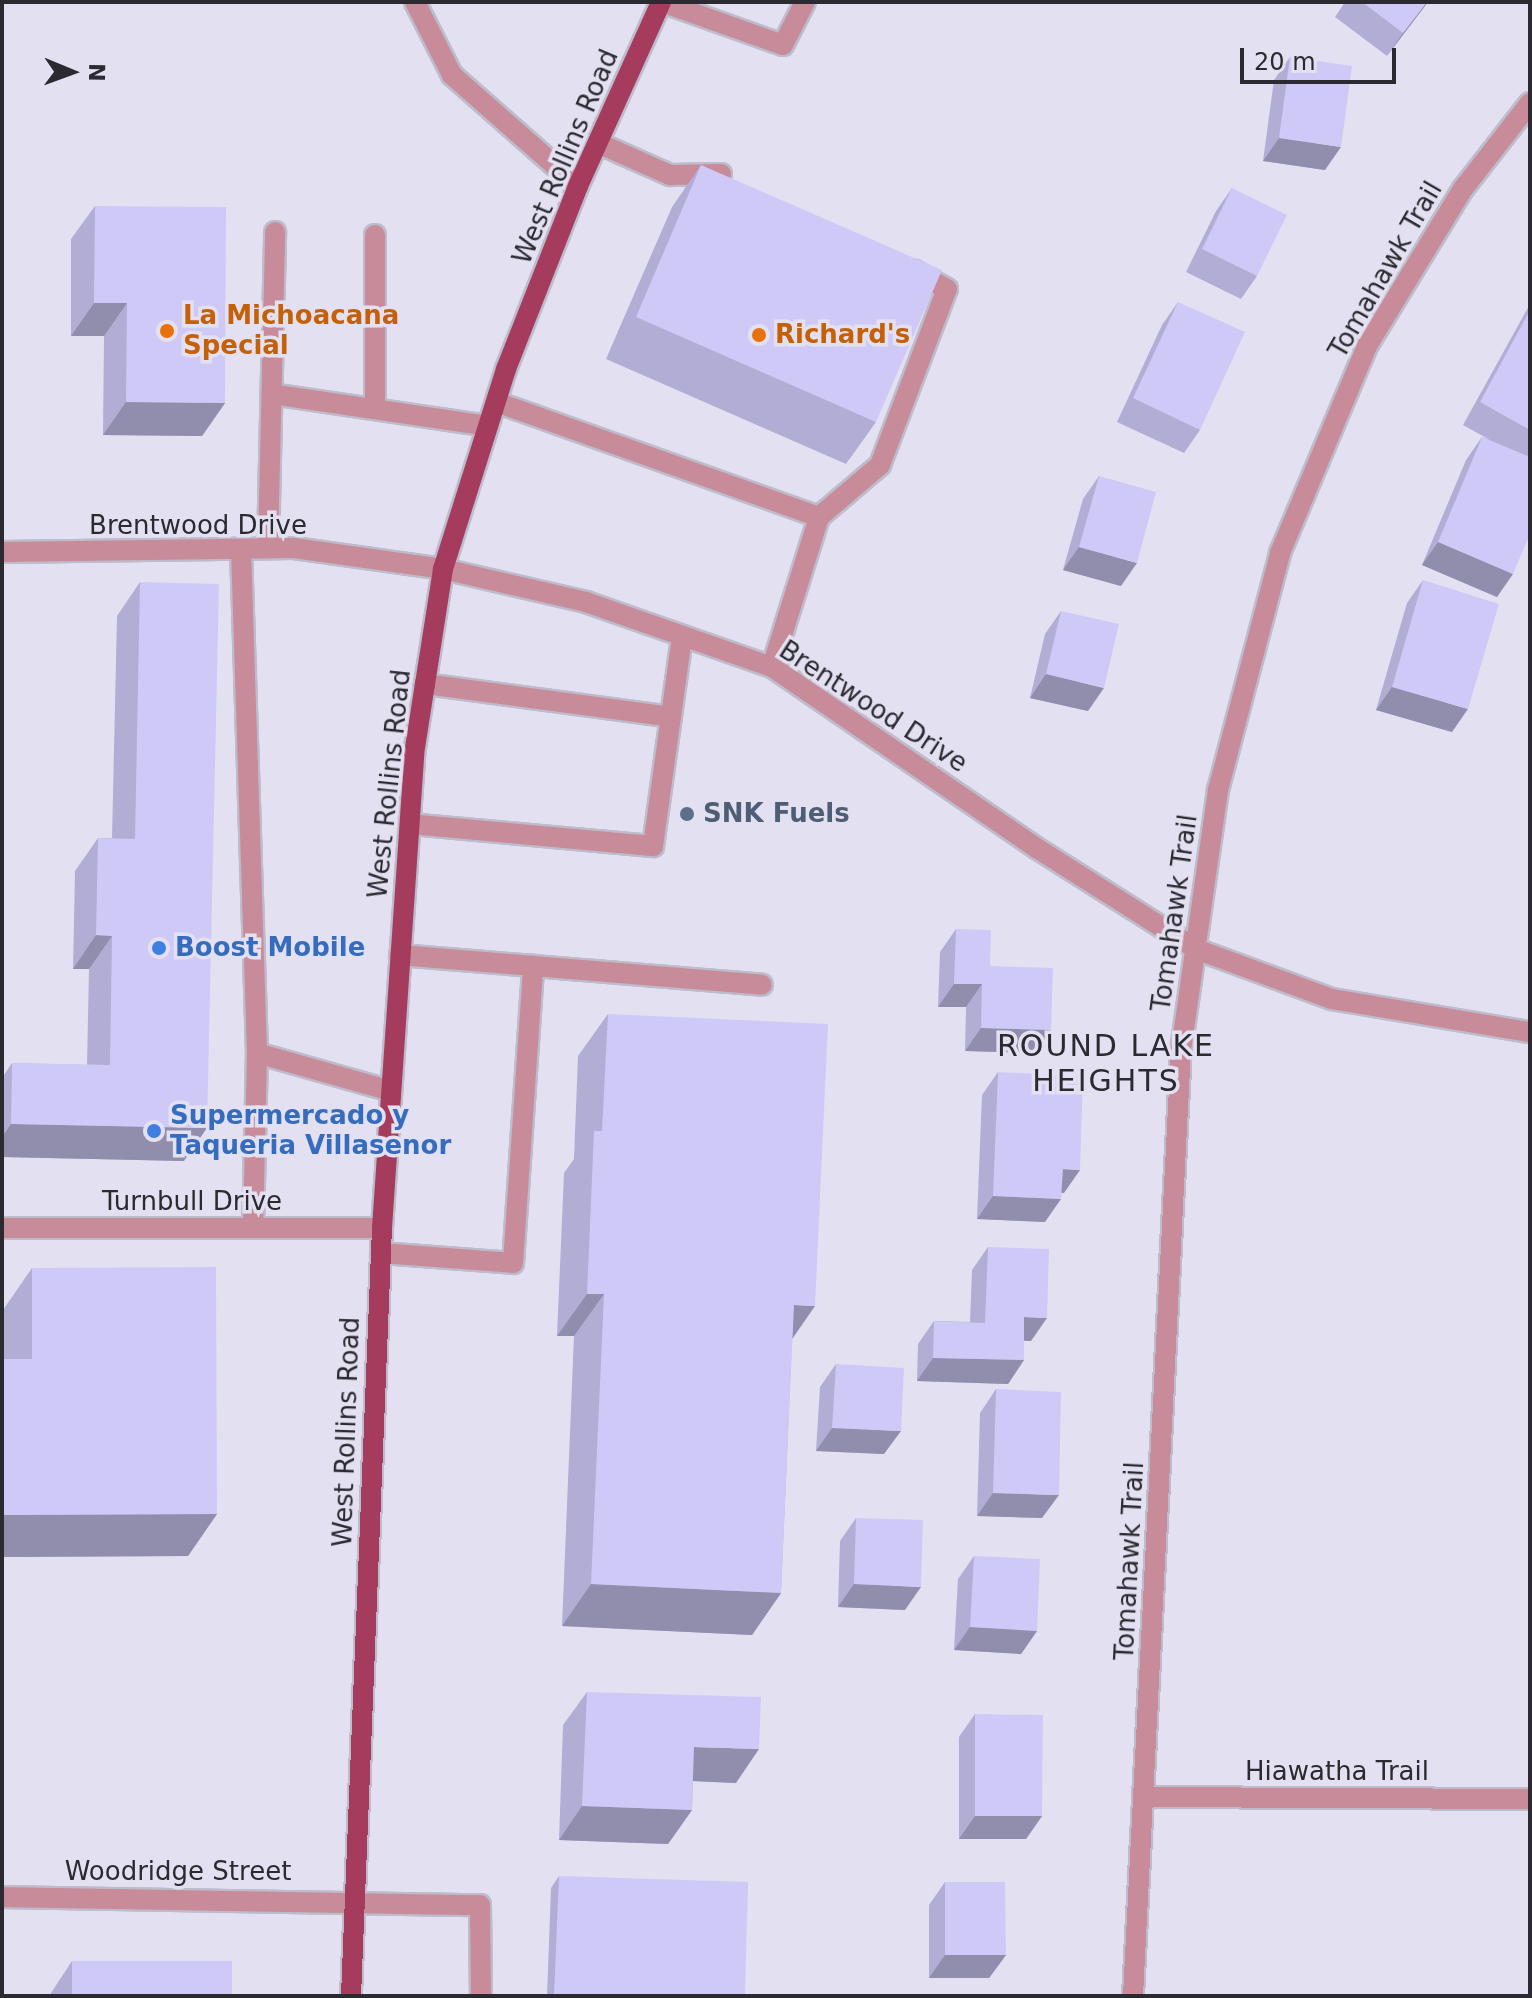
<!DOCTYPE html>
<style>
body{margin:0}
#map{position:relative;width:1532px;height:1998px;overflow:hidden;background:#e3e1f1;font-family:"DejaVu Sans",sans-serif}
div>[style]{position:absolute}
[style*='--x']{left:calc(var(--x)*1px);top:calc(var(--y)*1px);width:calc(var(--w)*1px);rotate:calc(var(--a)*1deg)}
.roads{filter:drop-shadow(2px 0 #bebccb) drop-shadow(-2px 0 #bebccb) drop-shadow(0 2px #bebccb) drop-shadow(0 -2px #bebccb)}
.minor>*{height:20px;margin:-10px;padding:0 10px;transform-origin:10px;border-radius:10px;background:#c78b99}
.major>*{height:20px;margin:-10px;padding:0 10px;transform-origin:10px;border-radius:10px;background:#a53b5d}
.wall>*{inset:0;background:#b2add4}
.shaded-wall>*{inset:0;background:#918dad}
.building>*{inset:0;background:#cfc9f7}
.dots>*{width:22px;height:22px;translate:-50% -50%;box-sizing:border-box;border:4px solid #e3e1f1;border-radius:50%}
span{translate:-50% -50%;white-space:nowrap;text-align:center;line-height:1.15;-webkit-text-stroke:7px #e3e1f1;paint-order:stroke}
.street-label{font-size:26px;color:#2b2a31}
.food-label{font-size:26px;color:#c56008;font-weight:700}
.left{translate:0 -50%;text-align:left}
.service-label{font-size:26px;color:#4e5e75;font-weight:700}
.shop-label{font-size:26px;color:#366cbe;font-weight:700}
.quarter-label{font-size:30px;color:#2b2a31;letter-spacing:2px}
.frame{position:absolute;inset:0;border:4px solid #2b2a31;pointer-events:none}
.north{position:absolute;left:32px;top:32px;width:80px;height:80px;-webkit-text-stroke:6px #e3e1f1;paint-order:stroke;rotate:91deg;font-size:22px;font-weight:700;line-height:32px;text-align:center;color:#2b2a31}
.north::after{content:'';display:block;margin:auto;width:28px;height:36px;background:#2b2a31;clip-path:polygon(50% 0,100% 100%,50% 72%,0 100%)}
.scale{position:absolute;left:1240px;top:48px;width:156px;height:36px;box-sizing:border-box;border:4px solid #2b2a31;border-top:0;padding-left:10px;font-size:24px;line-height:28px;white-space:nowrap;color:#2b2a31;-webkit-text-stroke:6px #e3e1f1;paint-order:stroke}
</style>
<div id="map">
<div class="roads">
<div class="minor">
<div style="--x:415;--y:2;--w:82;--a:63.1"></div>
<div style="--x:452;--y:75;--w:168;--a:41.4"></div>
<div style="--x:662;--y:2;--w:128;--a:19.6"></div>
<div style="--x:783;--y:45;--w:48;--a:-62.9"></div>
<div style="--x:598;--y:143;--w:79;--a:24"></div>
<div style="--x:670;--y:175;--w:51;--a:-1.1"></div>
<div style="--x:272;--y:394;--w:218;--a:8.4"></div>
<div style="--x:496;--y:402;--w:343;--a:19.6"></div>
<div style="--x:375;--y:409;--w:174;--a:-90"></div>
<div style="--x:268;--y:548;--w:316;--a:-88.7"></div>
<div style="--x:241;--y:549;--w:504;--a:88.18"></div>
<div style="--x:257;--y:1053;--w:175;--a:91.3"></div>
<div style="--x:2;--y:552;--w:292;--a:-0.8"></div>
<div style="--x:294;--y:548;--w:150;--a:8"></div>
<div style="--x:443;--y:569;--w:147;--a:13"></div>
<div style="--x:586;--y:602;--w:197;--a:19.3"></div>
<div style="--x:772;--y:667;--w:322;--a:34.4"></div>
<div style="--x:1038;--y:849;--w:187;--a:32.3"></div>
<div style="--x:1196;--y:949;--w:145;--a:20.2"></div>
<div style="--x:1332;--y:999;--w:201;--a:9.5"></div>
<div style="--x:772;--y:667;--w:157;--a:-72.6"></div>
<div style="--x:819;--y:517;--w:80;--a:-40.4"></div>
<div style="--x:880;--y:465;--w:188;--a:-69.2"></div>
<div style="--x:947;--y:289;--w:38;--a:-151"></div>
<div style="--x:425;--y:684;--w:248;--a:7.6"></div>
<div style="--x:410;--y:824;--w:244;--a:5.2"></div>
<div style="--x:653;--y:846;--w:212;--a:-82.1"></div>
<div style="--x:400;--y:955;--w:363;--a:4.7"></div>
<div style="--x:257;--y:1053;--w:139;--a:15.8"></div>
<div style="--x:2;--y:1228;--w:380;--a:0"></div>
<div style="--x:381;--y:1253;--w:132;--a:4.3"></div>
<div style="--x:513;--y:1263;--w:298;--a:-86.1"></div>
<div style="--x:1144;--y:1797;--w:386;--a:0.3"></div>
<div style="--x:2;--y:1897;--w:478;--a:1"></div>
<div style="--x:480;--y:1905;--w:91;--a:89.4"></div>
<div style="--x:1133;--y:1996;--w:947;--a:-87.1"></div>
<div style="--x:1181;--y:1050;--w:263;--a:-81.9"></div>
<div style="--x:1218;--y:790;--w:245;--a:-75.3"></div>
<div style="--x:1280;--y:553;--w:225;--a:-67.2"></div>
<div style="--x:1367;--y:346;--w:184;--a:-58.6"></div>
<div style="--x:1463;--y:189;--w:109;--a:-52.1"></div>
</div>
<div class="major">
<div style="--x:351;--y:1996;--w:769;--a:-87.69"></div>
<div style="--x:382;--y:1228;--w:475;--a:-86.1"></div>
<div style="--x:414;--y:754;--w:71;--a:-81.1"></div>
<div style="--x:425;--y:684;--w:116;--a:-81.1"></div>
<div style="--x:443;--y:569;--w:210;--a:-72.5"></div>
<div style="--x:506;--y:369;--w:197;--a:-68.5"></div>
<div style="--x:578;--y:186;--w:202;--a:-65.7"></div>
</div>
</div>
<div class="wall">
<div style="clip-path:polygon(1345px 2px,1428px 2px,1387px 56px,1335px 17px)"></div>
<div style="clip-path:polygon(1290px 57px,1325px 170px,1263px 161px,1274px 80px)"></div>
<div style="clip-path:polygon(701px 165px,876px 422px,846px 464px,606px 359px,672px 207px)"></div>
<div style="clip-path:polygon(1232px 188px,1257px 276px,1241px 299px,1186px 272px,1216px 211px)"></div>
<div style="clip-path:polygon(95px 206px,225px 403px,202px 436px,103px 435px,104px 336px,71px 336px,71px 239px)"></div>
<div style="clip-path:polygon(1178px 302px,1200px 430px,1184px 453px,1117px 422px,1162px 325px)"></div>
<div style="clip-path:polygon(1530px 304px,1530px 534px,1497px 597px,1422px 565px,1466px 460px,1482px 437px,1490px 440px,1463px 425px)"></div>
<div style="clip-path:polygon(1099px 476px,1121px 586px,1063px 570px,1083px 499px)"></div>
<div style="clip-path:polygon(1423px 580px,1452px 732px,1376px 710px,1407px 603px)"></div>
<div style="clip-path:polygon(140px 582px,184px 1161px,2px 1157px,2px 1078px,12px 1063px,87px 1065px,89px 969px,73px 969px,75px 871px,98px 838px,112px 838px,117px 616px)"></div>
<div style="clip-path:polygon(1061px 611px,1088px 711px,1030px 698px,1045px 634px)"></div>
<div style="clip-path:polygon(956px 929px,1051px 1030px,1035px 1053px,965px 1051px,966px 1007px,938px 1007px,940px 952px)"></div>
<div style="clip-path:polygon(608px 1014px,792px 1339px,781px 1593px,752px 1635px,562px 1626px,574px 1336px,557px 1336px,564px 1173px,574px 1159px,578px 1056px)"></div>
<div style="clip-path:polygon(998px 1072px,1064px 1193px,1061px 1193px,1045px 1222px,977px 1219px,982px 1095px)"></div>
<div style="clip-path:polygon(988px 1247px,1031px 1341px,1024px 1341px,1024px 1360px,1008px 1384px,917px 1381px,918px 1344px,934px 1321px,970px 1322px,972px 1270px)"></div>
<div style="clip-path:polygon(32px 1268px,217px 1514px,188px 1556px,2px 1557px,3px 1310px)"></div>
<div style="clip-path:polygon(836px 1364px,884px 1454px,816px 1451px,820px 1387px)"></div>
<div style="clip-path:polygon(996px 1389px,1042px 1518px,977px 1516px,980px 1413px)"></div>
<div style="clip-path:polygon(856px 1518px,905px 1610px,838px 1607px,840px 1541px)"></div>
<div style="clip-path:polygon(974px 1556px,1037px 1631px,1021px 1654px,954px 1650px,958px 1579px)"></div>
<div style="clip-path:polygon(587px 1692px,736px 1783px,693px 1781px,692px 1810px,668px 1844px,559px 1840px,563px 1725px)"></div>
<div style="clip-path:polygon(975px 1714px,1042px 1816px,1026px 1839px,959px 1839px,959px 1737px)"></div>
<div style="clip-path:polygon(559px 1876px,745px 1996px,547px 1996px,551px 1888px)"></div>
<div style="clip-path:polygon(945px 1882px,1006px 1955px,989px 1978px,929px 1978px,929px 1905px)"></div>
<div style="clip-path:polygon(72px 1961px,232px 1996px,49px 1996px)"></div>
</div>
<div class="shaded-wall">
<div style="clip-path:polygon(1427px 2px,1428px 2px,1387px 56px,1403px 33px)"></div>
<div style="clip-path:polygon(1279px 138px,1341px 147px,1325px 170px,1263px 161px)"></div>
<div style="clip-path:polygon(94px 303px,127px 303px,104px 336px,71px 336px)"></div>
<div style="clip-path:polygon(126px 402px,225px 403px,202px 436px,103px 435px)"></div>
<div style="clip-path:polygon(1438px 542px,1513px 574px,1497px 597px,1422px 565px)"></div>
<div style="clip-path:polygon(1079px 547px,1137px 563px,1121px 586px,1063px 570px)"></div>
<div style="clip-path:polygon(1046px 674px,1104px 688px,1088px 711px,1030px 698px)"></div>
<div style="clip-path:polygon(1392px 687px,1468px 709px,1452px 732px,1376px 710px)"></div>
<div style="clip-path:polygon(96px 935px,112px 936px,89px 969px,73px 969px)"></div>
<div style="clip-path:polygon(954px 984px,982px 984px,966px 1007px,938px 1007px)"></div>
<div style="clip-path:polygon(981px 1028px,1051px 1030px,1035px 1053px,965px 1051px)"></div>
<div style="clip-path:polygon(11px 1124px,207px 1128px,184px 1161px,2px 1157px,2px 1137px)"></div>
<div style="clip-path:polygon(1063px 1169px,1080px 1170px,1064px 1193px,1046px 1192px)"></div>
<div style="clip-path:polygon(993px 1196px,1061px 1199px,1045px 1222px,977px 1219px)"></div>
<div style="clip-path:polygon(587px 1294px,604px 1294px,574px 1336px,557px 1336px)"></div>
<div style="clip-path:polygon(794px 1305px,815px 1306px,786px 1348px)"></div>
<div style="clip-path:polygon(1024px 1317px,1047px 1318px,1031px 1341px,1008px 1340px)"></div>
<div style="clip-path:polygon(933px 1358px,1024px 1360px,1008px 1384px,917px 1381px)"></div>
<div style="clip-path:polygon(832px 1428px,901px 1431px,884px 1454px,816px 1451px)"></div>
<div style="clip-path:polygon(993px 1493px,1059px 1495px,1042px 1518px,977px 1516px)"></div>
<div style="clip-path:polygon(217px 1514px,188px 1556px,2px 1557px,3px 1515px)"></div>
<div style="clip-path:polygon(591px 1584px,781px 1593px,752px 1635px,562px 1626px)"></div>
<div style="clip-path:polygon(854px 1584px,921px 1587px,905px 1610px,838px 1607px)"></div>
<div style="clip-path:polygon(970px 1627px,1037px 1631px,1021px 1654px,954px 1650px)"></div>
<div style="clip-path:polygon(694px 1747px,759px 1749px,736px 1783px,670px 1780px)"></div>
<div style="clip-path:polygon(582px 1806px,692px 1810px,668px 1844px,559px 1840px)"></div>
<div style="clip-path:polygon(975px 1816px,1042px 1816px,1026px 1839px,959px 1839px)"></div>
<div style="clip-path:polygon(945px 1955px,1006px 1955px,989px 1978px,929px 1978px)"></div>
</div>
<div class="building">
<div style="clip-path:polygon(1362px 2px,1427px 2px,1403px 33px)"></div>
<div style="clip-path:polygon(1290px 57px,1352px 66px,1341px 147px,1279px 138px)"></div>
<div style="clip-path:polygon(701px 165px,942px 270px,876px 422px,636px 317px)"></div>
<div style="clip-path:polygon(1232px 188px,1287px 215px,1257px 276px,1202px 249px)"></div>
<div style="clip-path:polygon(95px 206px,226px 207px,225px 403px,126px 402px,127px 303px,94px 303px)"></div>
<div style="clip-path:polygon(1178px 302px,1245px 332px,1200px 430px,1133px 398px)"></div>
<div style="clip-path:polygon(1530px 310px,1530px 430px,1480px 402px)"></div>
<div style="clip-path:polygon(1482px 437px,1530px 457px,1530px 534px,1513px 574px,1438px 542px)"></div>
<div style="clip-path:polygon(1099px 476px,1156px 492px,1137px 563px,1079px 547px)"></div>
<div style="clip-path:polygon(1423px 580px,1499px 604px,1468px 709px,1392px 687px)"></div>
<div style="clip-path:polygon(140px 582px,219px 584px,207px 1128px,11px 1124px,12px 1063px,110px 1065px,112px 936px,96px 935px,98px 838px,135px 839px)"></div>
<div style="clip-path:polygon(1061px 611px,1119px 624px,1104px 688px,1046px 674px)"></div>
<div style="clip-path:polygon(956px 929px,991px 930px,990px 966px,1053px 968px,1051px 1030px,981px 1028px,982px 984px,954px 984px)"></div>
<div style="clip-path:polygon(608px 1014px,828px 1024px,815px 1306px,794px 1305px,781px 1593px,591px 1584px,604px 1294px,587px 1294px,594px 1131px,602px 1131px)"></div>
<div style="clip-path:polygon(998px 1072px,1083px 1076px,1080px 1170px,1063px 1169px,1061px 1199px,993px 1196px)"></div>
<div style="clip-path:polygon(988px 1247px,1049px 1249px,1047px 1318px,1024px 1317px,1024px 1360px,933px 1358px,934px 1321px,985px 1323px)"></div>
<div style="clip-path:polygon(216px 1267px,217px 1514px,3px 1515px,2px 1359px,32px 1359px,32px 1268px)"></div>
<div style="clip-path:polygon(836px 1364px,904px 1368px,901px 1431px,832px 1428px)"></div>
<div style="clip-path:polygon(996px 1389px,1061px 1392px,1059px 1495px,993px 1493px)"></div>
<div style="clip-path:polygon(856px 1518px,923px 1520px,921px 1587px,854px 1584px)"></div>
<div style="clip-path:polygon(974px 1556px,1040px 1559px,1037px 1631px,970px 1627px)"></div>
<div style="clip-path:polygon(587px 1692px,761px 1697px,759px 1749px,694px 1747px,692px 1810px,582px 1806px)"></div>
<div style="clip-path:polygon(975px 1714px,1043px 1715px,1042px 1816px,975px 1816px)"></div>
<div style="clip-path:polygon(559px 1876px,748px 1882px,745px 1996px,554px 1996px)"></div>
<div style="clip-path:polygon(945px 1882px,1005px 1882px,1006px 1955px,945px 1955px)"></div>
<div style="clip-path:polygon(72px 1961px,232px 1961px,232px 1996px,72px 1996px)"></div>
</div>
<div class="dots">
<div style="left:167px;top:331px;background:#e8710a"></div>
<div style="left:759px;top:335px;background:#e8710a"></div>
<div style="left:687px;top:814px;background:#5c6f8a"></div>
<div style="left:159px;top:948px;background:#3f7fe0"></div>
<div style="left:154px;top:1131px;background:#3f7fe0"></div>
</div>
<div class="street-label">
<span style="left:566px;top:157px;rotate:-67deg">West Rollins Road</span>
<span style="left:1386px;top:270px;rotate:-60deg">Tomahawk Trail</span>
<span style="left:198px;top:526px">Brentwood Drive</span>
<span style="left:873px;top:707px;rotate:33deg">Brentwood Drive</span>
<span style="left:390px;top:784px;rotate:-84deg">West Rollins Road</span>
<span style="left:1175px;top:913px;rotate:-82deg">Tomahawk Trail</span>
<span style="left:192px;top:1202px">Turnbull Drive</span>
<span style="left:347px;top:1432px;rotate:-88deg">West Rollins Road</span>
<span style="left:1130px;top:1561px;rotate:-87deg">Tomahawk Trail</span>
<span style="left:1337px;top:1772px">Hiawatha Trail</span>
<span style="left:178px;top:1872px">Woodridge Street</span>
</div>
<div class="food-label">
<span class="left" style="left:183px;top:331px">La Michoacana<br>Special</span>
<span class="left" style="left:775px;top:335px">Richard's</span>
</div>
<div class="service-label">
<span class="left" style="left:703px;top:814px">SNK Fuels</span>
</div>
<div class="shop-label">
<span class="left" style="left:175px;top:948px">Boost Mobile</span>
<span class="left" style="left:170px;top:1131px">Supermercado y<br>Taqueria Villasenor</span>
</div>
<div class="quarter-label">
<span style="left:1106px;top:1063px">ROUND LAKE<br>HEIGHTS</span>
</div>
<div class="frame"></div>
<div class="north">N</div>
<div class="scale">20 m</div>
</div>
